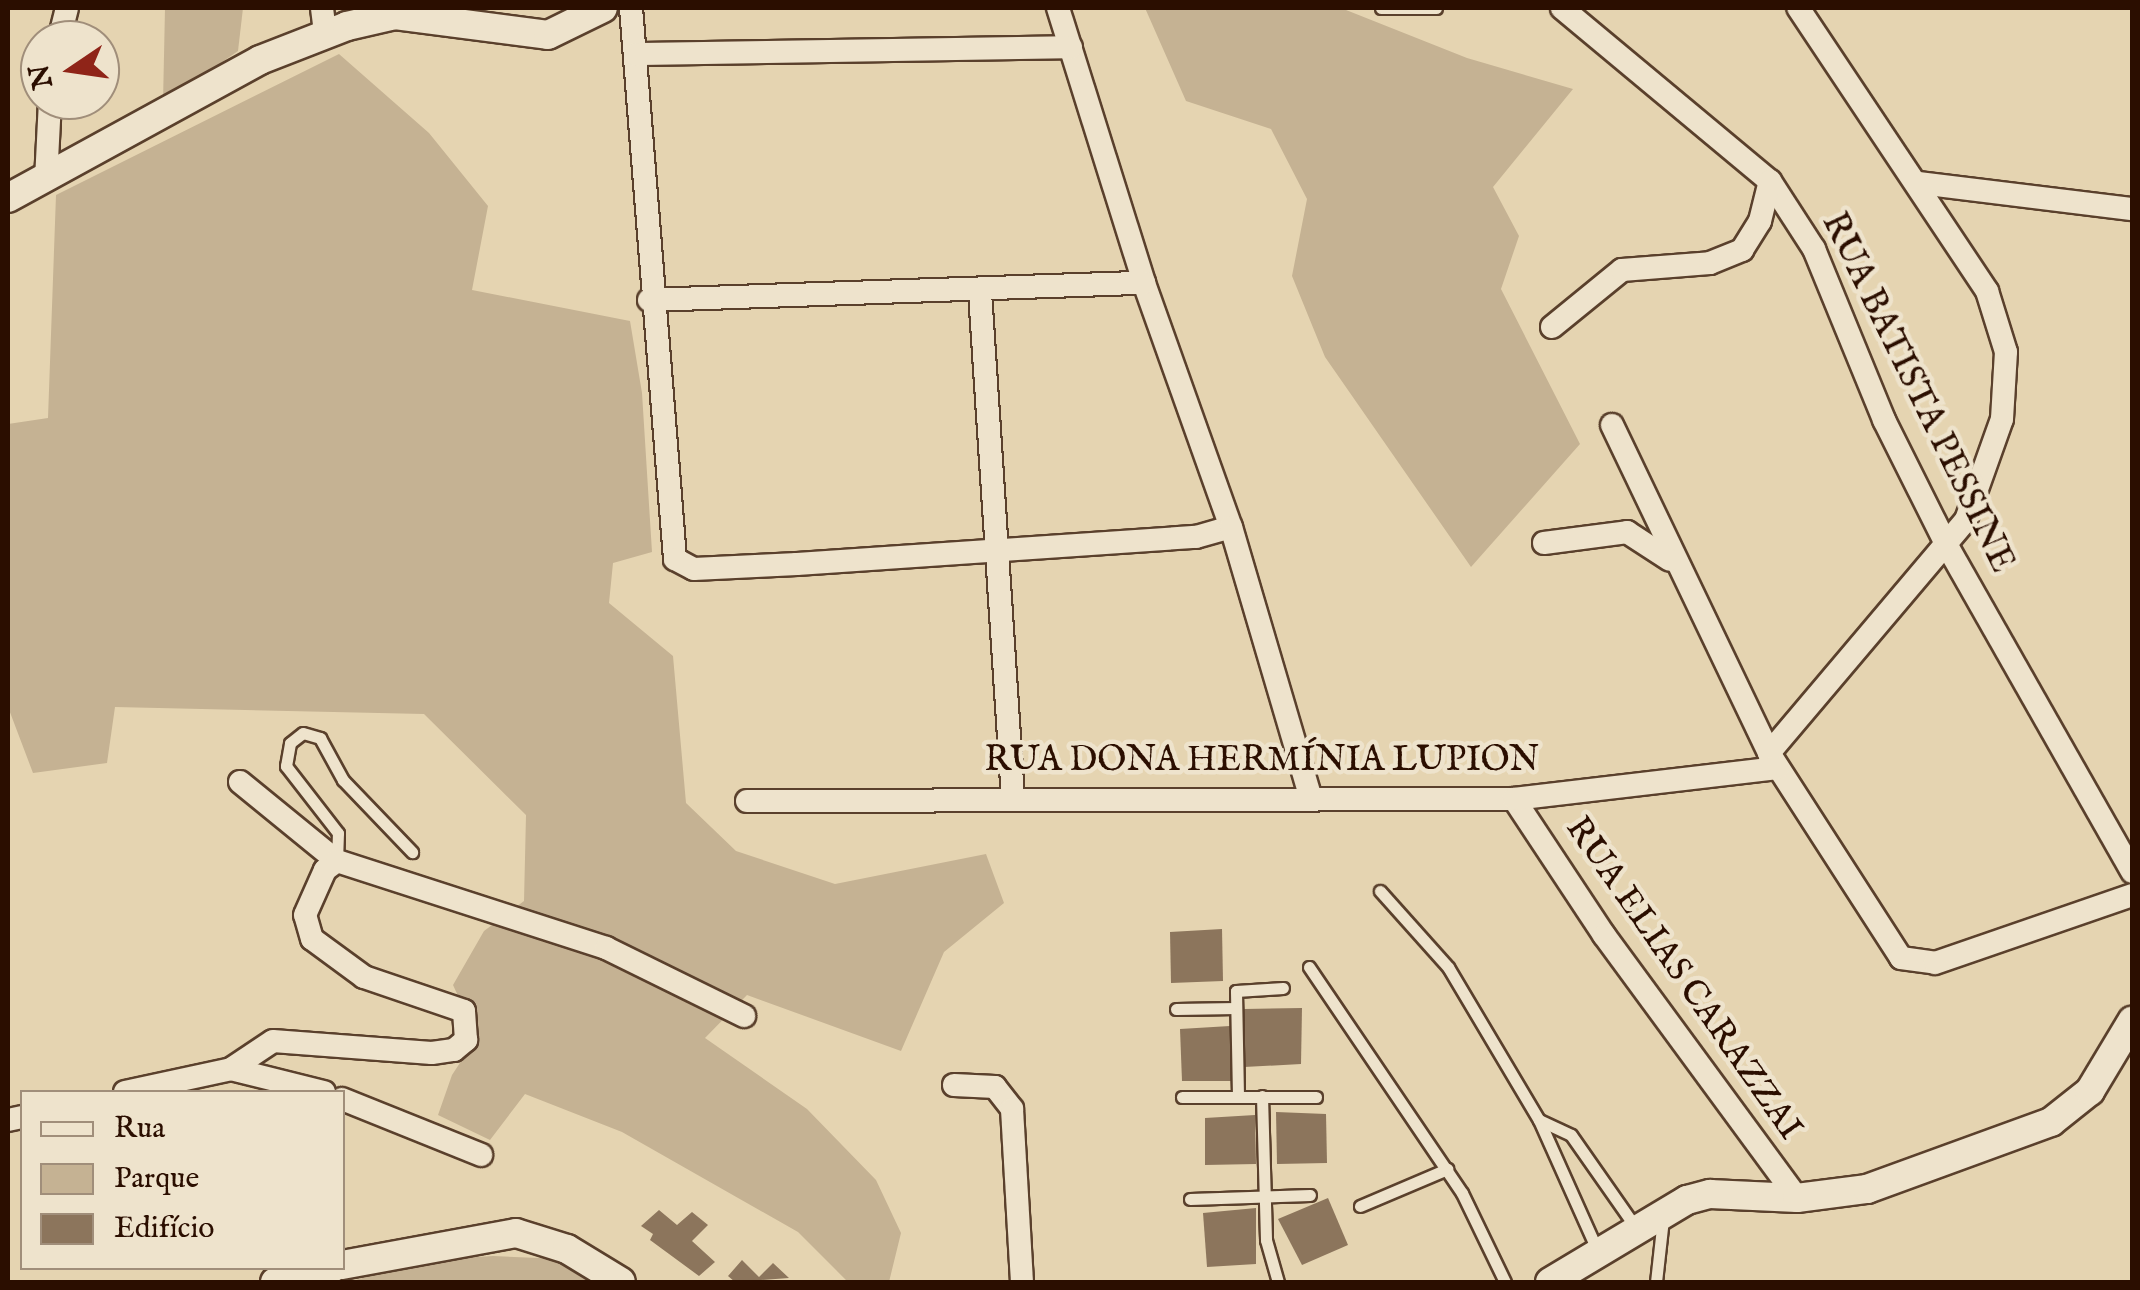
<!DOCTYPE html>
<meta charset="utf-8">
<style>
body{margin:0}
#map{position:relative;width:2140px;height:1290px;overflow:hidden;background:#e5d4b1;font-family:"IM FELL English",serif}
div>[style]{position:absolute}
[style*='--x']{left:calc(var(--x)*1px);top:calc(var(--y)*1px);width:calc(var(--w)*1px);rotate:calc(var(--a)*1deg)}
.green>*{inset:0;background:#c5b293}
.building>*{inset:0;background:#8c755c}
.roads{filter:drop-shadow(2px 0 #5a402c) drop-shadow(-2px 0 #5a402c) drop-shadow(0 2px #5a402c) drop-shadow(0 -2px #5a402c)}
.service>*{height:11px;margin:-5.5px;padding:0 5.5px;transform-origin:5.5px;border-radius:5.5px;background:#eee3cc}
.minor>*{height:22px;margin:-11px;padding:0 11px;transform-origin:11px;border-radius:11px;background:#eee3cc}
.tertiary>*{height:28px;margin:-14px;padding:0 14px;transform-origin:14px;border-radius:14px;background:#eee3cc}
span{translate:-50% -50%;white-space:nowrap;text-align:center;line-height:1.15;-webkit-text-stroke:9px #eee3cc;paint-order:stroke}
.street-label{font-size:35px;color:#2b0e00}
.frame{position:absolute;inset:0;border:10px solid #2b0e00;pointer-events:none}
.legend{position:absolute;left:20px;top:1090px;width:325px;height:180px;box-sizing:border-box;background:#eee3cc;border:2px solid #a08e7a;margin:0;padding:12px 18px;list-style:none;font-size:30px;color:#2b0e00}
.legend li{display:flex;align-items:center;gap:20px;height:50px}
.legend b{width:50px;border:2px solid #a08e7a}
.north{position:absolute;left:20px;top:20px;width:100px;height:100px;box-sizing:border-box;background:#eee3cc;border:2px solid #a08e7a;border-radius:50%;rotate:257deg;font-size:28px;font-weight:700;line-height:40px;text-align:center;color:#2b0e00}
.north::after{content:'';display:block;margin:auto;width:35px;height:45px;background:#8f2418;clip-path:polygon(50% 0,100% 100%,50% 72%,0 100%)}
</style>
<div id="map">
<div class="green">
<div style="clip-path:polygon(165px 8px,243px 8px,238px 51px,163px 103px)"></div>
<div style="clip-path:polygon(1145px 8px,1341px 8px,1467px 58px,1573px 89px,1493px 187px,1519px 236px,1501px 289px,1580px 444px,1471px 567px,1325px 357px,1292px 276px,1307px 199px,1271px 129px,1186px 101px)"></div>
<div style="clip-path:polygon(339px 54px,429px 133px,488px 206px,472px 290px,630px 321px,642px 393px,652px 552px,613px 563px,609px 603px,673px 656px,686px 803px,736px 851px,835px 884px,986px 854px,1004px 903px,944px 952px,901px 1051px,747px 995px,705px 1038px,807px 1109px,876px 1180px,901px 1233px,889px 1282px,848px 1282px,798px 1232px,622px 1132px,525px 1094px,490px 1140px,438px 1115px,452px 1075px,477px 1037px,453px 985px,484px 931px,524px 901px,526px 815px,424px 714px,115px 707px,107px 763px,33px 773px,8px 707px,8px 424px,48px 418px,56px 195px)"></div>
<div style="clip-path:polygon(493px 1256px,563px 1259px,595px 1282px,348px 1282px,428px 1260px)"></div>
</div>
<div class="building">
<div style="clip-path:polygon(1222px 929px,1223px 981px,1171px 983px,1170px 932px)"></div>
<div style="clip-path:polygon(1302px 1008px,1301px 1064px,1244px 1067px,1244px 1009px)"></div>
<div style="clip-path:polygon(1230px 1026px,1232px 1081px,1182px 1081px,1180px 1029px)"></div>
<div style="clip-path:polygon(1276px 1112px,1326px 1114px,1327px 1163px,1277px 1164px)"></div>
<div style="clip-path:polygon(1255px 1115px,1256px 1164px,1205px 1165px,1205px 1118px)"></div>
<div style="clip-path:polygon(1328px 1198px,1348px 1245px,1302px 1265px,1278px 1219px)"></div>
<div style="clip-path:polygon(1256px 1208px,1256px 1264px,1207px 1267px,1203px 1213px)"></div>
<div style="clip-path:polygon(659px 1210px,677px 1225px,692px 1212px,708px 1225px,692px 1241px,715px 1262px,699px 1276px,650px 1240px,653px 1234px,641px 1226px)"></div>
<div style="clip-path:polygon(742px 1260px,759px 1277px,773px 1263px,789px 1278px,735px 1282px,728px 1276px)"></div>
</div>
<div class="roads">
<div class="service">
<div style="--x:1381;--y:8;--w:55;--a:0"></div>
<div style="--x:337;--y:861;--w:28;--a:-88"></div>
<div style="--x:338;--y:833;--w:85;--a:-127.8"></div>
<div style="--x:286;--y:766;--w:23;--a:-80"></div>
<div style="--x:290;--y:743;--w:16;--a:-38"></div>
<div style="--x:303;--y:733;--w:18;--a:16"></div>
<div style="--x:320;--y:738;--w:48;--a:61.3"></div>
<div style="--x:343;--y:780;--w:100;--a:46.2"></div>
<div style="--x:1380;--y:891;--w:102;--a:48.2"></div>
<div style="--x:1448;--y:967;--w:178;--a:59.3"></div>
<div style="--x:1539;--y:1120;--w:145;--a:65.9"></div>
<div style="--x:1309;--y:967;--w:273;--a:55.9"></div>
<div style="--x:1462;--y:1193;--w:99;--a:64.2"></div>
<div style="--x:1176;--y:1009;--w:60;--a:-1"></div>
<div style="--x:1238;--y:1096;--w:105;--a:-91.1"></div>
<div style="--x:1236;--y:991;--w:47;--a:-3.7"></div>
<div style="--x:1262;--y:1096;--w:144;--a:88.4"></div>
<div style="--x:1266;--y:1240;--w:44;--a:74.1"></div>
<div style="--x:1182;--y:1097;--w:134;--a:0"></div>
<div style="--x:1539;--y:1120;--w:35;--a:25"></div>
<div style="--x:1571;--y:1135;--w:113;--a:55"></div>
<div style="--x:1190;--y:1199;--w:120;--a:-1.9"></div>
<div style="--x:1360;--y:1206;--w:95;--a:-23"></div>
<div style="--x:1656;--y:1282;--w:63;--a:-83.7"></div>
</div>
<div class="minor">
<div style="--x:322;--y:8;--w:26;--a:83"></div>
<div style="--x:631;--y:8;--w:553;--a:85.43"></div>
<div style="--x:675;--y:559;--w:21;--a:28"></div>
<div style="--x:694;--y:569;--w:103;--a:-2.8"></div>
<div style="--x:797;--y:564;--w:400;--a:-3.9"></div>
<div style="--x:1196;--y:537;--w:36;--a:-16"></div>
<div style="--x:1058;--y:8;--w:288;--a:72.6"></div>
<div style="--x:1144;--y:283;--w:259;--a:70.4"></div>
<div style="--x:1231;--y:527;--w:280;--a:73.6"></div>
<div style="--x:1562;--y:8;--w:271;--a:39.8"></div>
<div style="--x:1770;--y:181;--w:81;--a:57.1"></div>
<div style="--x:1814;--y:249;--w:185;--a:67.7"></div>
<div style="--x:1884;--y:420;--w:139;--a:63.4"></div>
<div style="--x:1946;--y:544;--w:377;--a:60.4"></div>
<div style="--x:59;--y:40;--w:33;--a:-76"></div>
<div style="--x:636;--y:54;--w:435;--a:-0.9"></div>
<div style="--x:46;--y:180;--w:80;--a:-87.1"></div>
<div style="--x:1919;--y:183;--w:215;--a:7"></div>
<div style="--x:980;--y:292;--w:507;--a:86.27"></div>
<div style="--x:649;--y:300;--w:495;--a:-2"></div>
<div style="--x:1552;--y:327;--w:90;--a:-39.2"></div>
<div style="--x:1622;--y:270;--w:88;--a:-4.5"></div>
<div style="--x:1710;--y:263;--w:35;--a:-22"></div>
<div style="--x:1742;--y:250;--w:34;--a:-58"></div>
<div style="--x:1760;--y:221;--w:41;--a:-76"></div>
<div style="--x:1612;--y:425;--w:364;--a:64.4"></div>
<div style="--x:1769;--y:753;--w:244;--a:57.2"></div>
<div style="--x:1901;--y:958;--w:34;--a:8"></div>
<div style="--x:1935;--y:963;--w:208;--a:-19"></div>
<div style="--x:1544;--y:543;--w:84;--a:-7.5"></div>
<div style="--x:1627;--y:532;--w:51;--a:33.1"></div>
<div style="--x:1769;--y:753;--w:305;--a:-49.8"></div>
<div style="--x:1966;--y:520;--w:107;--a:-70.4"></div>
<div style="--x:2002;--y:419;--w:67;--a:-86.6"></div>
<div style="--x:2006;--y:352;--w:64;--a:-107.3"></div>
<div style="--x:1987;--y:291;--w:340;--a:-123.7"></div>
<div style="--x:240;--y:782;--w:125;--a:39.2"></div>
<div style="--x:1514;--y:799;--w:163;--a:56.5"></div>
<div style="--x:1604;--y:935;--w:326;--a:53.7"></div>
<div style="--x:747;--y:801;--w:767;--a:-0.15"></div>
<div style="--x:1514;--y:799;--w:265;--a:-6.7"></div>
<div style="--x:231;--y:1069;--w:50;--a:-33.7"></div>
<div style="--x:273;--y:1041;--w:159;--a:4.3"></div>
<div style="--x:432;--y:1053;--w:22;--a:-8"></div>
<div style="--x:454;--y:1050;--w:16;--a:-40"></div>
<div style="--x:466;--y:1040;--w:29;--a:-94"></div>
<div style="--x:464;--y:1011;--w:106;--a:-161.2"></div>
<div style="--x:364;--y:977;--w:64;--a:-143.8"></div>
<div style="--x:312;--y:939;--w:25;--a:-106"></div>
<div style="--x:305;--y:915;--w:49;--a:-66"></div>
<div style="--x:325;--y:870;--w:15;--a:-37"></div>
<div style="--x:337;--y:861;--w:283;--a:17.9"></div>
<div style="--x:606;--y:948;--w:154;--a:26.2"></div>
<div style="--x:954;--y:1085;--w:41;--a:2.8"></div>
<div style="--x:995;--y:1087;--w:28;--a:52"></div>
<div style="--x:1012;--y:1109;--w:173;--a:86.7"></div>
<div style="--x:125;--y:1092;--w:108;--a:-12.2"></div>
<div style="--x:231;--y:1069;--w:96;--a:13.9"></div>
<div style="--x:342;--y:1099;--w:150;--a:21.9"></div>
<div style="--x:8;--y:1120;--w:14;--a:-12"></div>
</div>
<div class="tertiary">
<div style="--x:8;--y:198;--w:287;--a:-28.7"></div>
<div style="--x:260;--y:60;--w:93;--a:-21.3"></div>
<div style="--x:347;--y:26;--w:49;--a:-12.9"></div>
<div style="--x:395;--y:15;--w:154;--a:7.4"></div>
<div style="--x:548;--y:35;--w:61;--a:-26.1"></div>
<div style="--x:342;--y:1265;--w:177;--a:-10.4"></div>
<div style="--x:516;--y:1233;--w:53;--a:17.4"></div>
<div style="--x:567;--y:1249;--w:63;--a:31.4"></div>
<div style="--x:275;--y:1282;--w:59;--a:-13.8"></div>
<div style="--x:1550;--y:1282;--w:160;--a:-30.9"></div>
<div style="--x:1687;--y:1200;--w:24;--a:-15"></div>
<div style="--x:1710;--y:1194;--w:87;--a:2.6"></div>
<div style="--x:1797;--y:1198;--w:71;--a:-7.3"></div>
<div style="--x:1867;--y:1189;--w:196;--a:-20"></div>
<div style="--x:2051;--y:1122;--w:50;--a:-38.5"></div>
<div style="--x:2090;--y:1091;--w:82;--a:-59"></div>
</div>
</div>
<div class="street-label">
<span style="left:1917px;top:393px;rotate:64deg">RUA BATISTA PESSINE</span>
<span style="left:1262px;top:761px">RUA DONA HERMÍNIA LUPION</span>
<span style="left:1683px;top:979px;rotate:55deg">RUA ELIAS CARAZZAI</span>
</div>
<div class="frame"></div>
<ul class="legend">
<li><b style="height:12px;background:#eee3cc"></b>Rua</li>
<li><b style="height:28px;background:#c5b293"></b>Parque</li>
<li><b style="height:28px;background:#8c755c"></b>Edifício</li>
</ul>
<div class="north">N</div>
</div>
